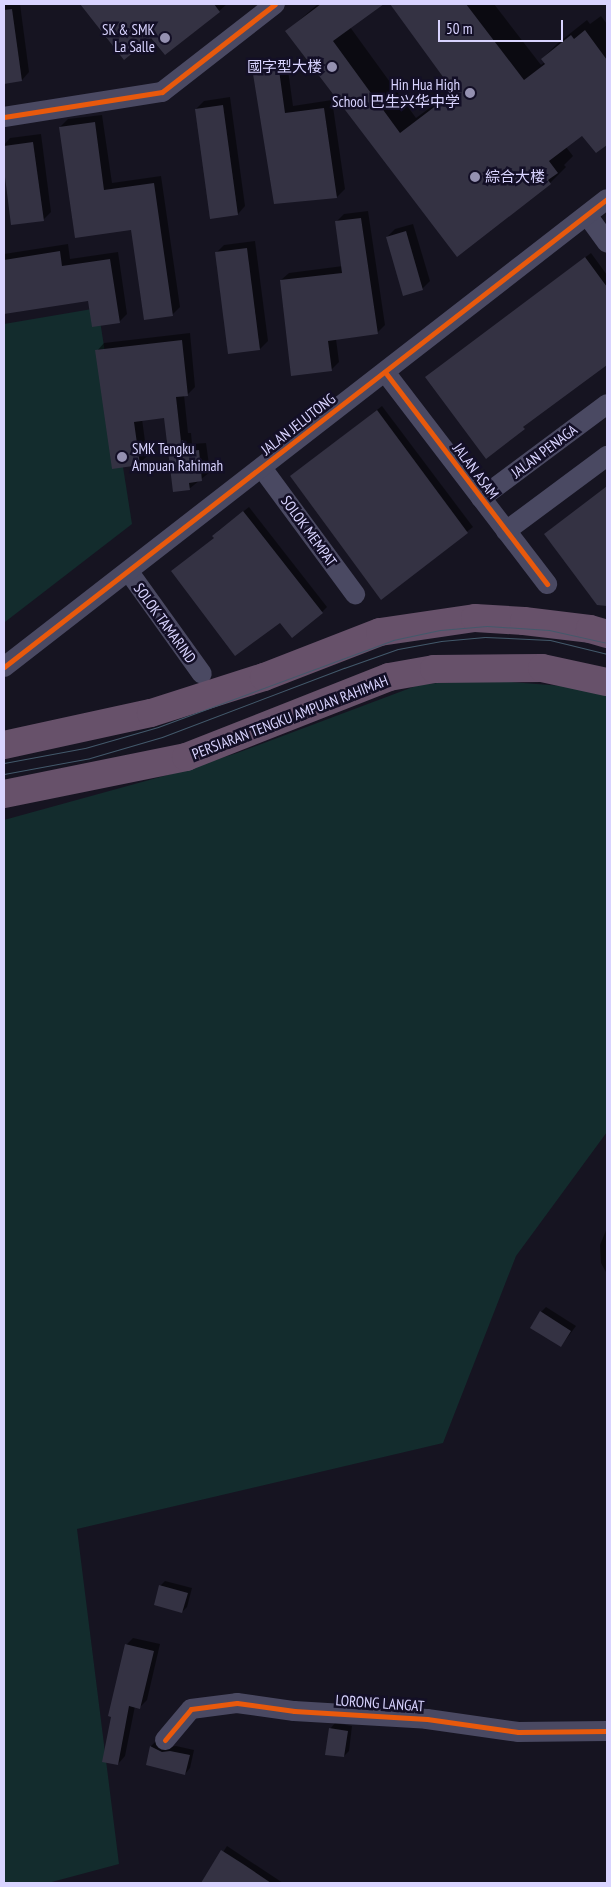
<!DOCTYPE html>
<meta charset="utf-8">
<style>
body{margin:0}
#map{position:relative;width:611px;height:1887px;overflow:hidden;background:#161421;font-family:"PT Sans Narrow","Noto Sans SC",sans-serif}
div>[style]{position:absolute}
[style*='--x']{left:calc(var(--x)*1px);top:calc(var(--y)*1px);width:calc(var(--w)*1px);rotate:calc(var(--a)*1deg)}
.green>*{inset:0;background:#132c2d}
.shadow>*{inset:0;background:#0007}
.building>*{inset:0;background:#343243}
.minor>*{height:20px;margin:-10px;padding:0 10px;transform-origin:10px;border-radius:10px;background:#4a4962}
.highway>*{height:28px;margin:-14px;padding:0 14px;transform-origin:14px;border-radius:14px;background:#67516a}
.tram>*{height:1px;margin:-0.5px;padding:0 0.5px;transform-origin:0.5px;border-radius:0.5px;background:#43596b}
.cycleway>*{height:5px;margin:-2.5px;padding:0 2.5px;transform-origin:2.5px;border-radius:2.5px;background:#e8590c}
.dots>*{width:14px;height:14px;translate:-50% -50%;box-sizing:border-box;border:2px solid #130f26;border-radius:50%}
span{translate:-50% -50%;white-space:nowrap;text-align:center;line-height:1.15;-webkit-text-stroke:5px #130f26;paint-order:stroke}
.poi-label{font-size:15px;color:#d9d4ff}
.right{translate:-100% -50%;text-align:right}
.left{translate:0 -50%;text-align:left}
.street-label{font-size:15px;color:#d9d4ff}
.frame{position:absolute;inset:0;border:5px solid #d9d4ff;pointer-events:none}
.scale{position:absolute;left:438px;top:20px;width:125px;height:22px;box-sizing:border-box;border:2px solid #d9d4ff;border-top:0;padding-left:6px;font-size:15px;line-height:18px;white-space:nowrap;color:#d9d4ff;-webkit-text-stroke:4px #130f26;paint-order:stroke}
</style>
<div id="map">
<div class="green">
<div style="clip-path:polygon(98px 308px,132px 524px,5px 622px,4px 324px)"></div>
<div style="clip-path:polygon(487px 680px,588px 688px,607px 693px,607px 1132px,516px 1256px,443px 1443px,77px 1529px,119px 1864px,48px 1883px,4px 1883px,4px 820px,171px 774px,237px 753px,421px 684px)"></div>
</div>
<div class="shadow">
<div style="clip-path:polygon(4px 4px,20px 4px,29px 72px,22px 80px,4px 83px)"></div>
<div style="clip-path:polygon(81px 4px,227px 4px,219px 11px,152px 36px,124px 58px)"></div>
<div style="clip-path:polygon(318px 4px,382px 4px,350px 27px,416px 118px,454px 90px,391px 4px,494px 4px,541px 65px,545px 62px,542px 59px,558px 43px,587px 20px,590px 24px,601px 16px,607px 24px,607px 143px,596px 152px,583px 134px,566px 147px,573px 156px,564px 165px,566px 167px,550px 183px,457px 255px,287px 31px)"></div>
<div style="clip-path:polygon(287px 63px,293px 106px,332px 100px,345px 189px,337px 197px,254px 74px,262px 66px)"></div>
<div style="clip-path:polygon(230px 97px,245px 206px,238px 214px,196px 109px,204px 101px)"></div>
<div style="clip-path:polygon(102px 115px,112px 183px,161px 176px,180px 307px,172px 315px,132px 228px,76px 236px,60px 127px,68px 119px)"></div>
<div style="clip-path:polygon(41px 134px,51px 212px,43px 220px,12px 224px,4px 145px,10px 138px)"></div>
<div style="clip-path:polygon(368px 211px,385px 325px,377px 333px,336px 339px,339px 362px,331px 370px,281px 280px,289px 273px,343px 266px,336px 222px,344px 214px)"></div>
<div style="clip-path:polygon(413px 224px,430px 281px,422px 289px,387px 237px,395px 229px)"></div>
<div style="clip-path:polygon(255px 241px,268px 341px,260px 349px,216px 253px,224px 245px)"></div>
<div style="clip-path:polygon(68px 244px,70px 259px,118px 252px,127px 314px,119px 322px,89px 300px,4px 313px,4px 254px)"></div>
<div style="clip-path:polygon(591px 253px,607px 275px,607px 364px,550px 405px,486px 457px,432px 372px)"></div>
<div style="clip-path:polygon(190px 333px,195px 387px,188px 394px,184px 395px,188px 433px,191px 433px,192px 444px,206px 443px,210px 472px,189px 489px,165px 417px,142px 419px,147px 456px,139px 464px,97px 351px,104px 343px)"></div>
<div style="clip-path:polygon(382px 406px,473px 527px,381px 598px,292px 476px)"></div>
<div style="clip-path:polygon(607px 486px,607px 604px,598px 604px,551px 529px)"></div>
<div style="clip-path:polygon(249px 507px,327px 607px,322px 612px,280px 621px,215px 538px,218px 531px)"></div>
<div style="clip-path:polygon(607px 1228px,607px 1274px,601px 1263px,600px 1245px)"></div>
<div style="clip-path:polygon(546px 1307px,576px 1326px,561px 1346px,541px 1312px)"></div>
<div style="clip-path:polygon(165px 1581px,192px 1588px,187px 1607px,182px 1612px,160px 1586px)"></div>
<div style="clip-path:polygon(133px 1638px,160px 1644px,147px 1700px,140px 1707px,135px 1706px,125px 1756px,118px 1764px,126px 1645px)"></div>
<div style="clip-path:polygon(335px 1723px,352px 1726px,349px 1751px,344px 1756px,330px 1729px)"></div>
<div style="clip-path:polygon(156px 1741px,168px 1747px,176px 1746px,194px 1750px,190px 1768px,185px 1774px,147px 1764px,151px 1746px)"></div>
<div style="clip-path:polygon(227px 1846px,283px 1883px,203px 1883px)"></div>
</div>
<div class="building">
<div style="clip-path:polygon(80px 4px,214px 4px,220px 12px,165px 55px,151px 38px,124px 60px)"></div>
<div style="clip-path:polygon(321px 4px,384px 4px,333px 41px,400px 133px,454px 92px,390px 4px,466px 4px,524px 80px,545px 64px,541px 59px,571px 35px,574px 39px,585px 30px,607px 60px,607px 145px,596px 153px,582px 136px,549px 161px,558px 173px,548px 180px,551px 184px,457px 257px,285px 31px)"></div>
<div style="clip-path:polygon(12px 9px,22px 81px,4px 84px,4px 10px)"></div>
<div style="clip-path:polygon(279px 70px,285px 113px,324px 108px,337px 198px,274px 204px,253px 74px)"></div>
<div style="clip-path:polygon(223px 105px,238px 215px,210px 219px,195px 109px)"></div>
<div style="clip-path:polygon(95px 122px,104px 190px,154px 183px,173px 316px,144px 320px,131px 230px,75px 238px,59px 127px)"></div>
<div style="clip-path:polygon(33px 142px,44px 221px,11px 225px,4px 169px,4px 146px)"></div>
<div style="clip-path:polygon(361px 218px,378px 334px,328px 341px,332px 371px,291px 376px,280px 280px,342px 273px,335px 221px)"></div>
<div style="clip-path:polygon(406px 231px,423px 290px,403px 296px,386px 237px)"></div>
<div style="clip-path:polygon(247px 248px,260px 350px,228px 354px,215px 252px)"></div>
<div style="clip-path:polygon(60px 251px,62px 266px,110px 259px,120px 323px,92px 327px,88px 301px,4px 314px,4px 260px)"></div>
<div style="clip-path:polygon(585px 257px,607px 287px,607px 365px,523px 427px,525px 429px,486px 459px,425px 377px)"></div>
<div style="clip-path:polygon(182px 340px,188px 396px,176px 397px,181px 441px,183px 440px,185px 452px,199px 450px,202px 481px,189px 483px,190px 490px,173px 492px,164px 418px,134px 422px,140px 465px,112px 469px,95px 350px)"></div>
<div style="clip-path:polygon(377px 410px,468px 533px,381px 600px,290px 476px)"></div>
<div style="clip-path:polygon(607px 486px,607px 606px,597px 605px,544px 534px)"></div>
<div style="clip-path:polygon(243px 511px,323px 613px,292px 638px,280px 623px,235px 656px,171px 571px,214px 538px,212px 536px)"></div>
<div style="clip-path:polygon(540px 1311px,571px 1331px,561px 1347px,530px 1328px)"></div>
<div style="clip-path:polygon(159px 1585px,188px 1593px,182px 1613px,154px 1605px)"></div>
<div style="clip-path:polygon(125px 1644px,154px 1651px,140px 1709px,129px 1706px,118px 1765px,102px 1762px,111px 1717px,108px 1716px)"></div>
<div style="clip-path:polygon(329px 1728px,348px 1731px,344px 1757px,325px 1755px)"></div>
<div style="clip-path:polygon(150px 1746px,162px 1752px,170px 1751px,190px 1755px,185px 1775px,146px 1765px)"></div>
<div style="clip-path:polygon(221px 1850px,243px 1864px,271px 1883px,201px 1883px)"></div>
</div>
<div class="minor">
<div style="--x:4;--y:117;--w:160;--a:-9"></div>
<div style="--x:162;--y:92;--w:143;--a:-37.9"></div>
<div style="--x:587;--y:215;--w:34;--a:54"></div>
<div style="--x:385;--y:372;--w:267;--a:52.6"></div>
<div style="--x:262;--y:468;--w:157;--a:53.6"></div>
<div style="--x:481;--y:498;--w:157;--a:-36.7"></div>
<div style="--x:506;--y:531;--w:126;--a:-36.6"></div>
<div style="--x:129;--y:572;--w:125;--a:54.4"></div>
<div style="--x:4;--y:667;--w:763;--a:-37.82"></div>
<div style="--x:165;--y:1740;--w:40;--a:-50"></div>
<div style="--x:191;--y:1709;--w:46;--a:-7.4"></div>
<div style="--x:237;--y:1703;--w:58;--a:8"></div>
<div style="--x:294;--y:1711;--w:133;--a:3.4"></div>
<div style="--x:427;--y:1719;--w:92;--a:8.1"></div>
<div style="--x:518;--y:1732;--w:89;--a:-0.6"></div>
</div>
<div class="highway">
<div style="--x:4;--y:745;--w:150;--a:-12.3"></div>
<div style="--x:151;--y:713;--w:119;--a:-17.7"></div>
<div style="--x:264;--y:677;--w:124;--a:-21.2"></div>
<div style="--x:380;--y:632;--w:96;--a:-8.4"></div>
<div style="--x:475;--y:618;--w:49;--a:3.5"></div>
<div style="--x:524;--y:621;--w:66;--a:6.9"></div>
<div style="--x:590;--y:629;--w:18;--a:16"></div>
<div style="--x:4;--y:794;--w:186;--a:-11.5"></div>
<div style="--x:186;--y:757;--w:218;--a:-21.5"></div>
<div style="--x:389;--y:677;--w:46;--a:-10.1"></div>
<div style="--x:434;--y:669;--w:108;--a:-0.5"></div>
<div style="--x:542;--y:668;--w:66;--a:12.2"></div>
</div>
<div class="tram">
<div style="--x:4;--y:763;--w:82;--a:-10.5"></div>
<div style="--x:85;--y:748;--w:76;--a:-16"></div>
<div style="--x:158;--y:727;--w:251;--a:-20.3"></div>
<div style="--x:393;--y:640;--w:48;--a:-12"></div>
<div style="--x:440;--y:630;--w:47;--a:-4.9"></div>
<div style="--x:487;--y:626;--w:62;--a:3.7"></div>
<div style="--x:549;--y:630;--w:59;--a:12.6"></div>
<div style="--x:4;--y:774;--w:87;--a:-10.5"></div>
<div style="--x:90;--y:758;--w:75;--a:-16.3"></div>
<div style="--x:162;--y:737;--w:195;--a:-20.8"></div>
<div style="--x:344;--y:668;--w:57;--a:-19.4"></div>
<div style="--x:398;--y:649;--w:44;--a:-10.5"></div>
<div style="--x:441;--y:641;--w:44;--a:-5.2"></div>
<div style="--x:485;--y:637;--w:65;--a:2.6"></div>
<div style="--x:550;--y:640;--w:59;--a:13.8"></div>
</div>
<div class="cycleway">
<div style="--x:4;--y:117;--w:160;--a:-9"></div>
<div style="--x:162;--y:92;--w:143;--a:-37.9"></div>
<div style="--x:385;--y:372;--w:267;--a:52.6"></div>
<div style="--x:4;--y:667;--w:763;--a:-37.82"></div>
<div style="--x:165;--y:1740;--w:40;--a:-50"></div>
<div style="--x:191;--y:1709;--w:46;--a:-7.4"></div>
<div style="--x:237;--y:1703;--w:58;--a:8"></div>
<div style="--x:294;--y:1711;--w:133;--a:3.4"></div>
<div style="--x:427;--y:1719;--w:92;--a:8.1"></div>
<div style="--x:518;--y:1732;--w:89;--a:-0.6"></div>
</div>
<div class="dots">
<div style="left:165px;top:38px;background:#9591b1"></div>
<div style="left:332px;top:67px;background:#9591b1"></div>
<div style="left:470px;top:93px;background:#9591b1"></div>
<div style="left:475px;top:177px;background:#9591b1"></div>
<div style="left:122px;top:457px;background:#9591b1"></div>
</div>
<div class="poi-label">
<span class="right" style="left:155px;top:38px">SK &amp; SMK<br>La Salle</span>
<span class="right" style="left:322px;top:67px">國字型大楼</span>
<span class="right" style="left:460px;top:93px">Hin Hua High<br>School 巴生兴华中学</span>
<span class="left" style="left:485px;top:177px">綜合大楼</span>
<span class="left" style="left:132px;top:457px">SMK Tengku<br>Ampuan Rahimah</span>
</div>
<div class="street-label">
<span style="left:298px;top:424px;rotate:-38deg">JALAN JELUTONG</span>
<span style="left:544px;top:451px;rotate:-37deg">JALAN PENAGA</span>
<span style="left:476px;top:471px;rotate:53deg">JALAN ASAM</span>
<span style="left:309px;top:531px;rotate:54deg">SOLOK MEMPAT</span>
<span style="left:165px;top:623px;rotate:54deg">SOLOK TAMARIND</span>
<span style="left:290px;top:717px;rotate:-21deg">PERSIARAN TENGKU AMPUAN RAHIMAH</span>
<span style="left:380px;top:1703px;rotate:4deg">LORONG LANGAT</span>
</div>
<div class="frame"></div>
<div class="scale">50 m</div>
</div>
